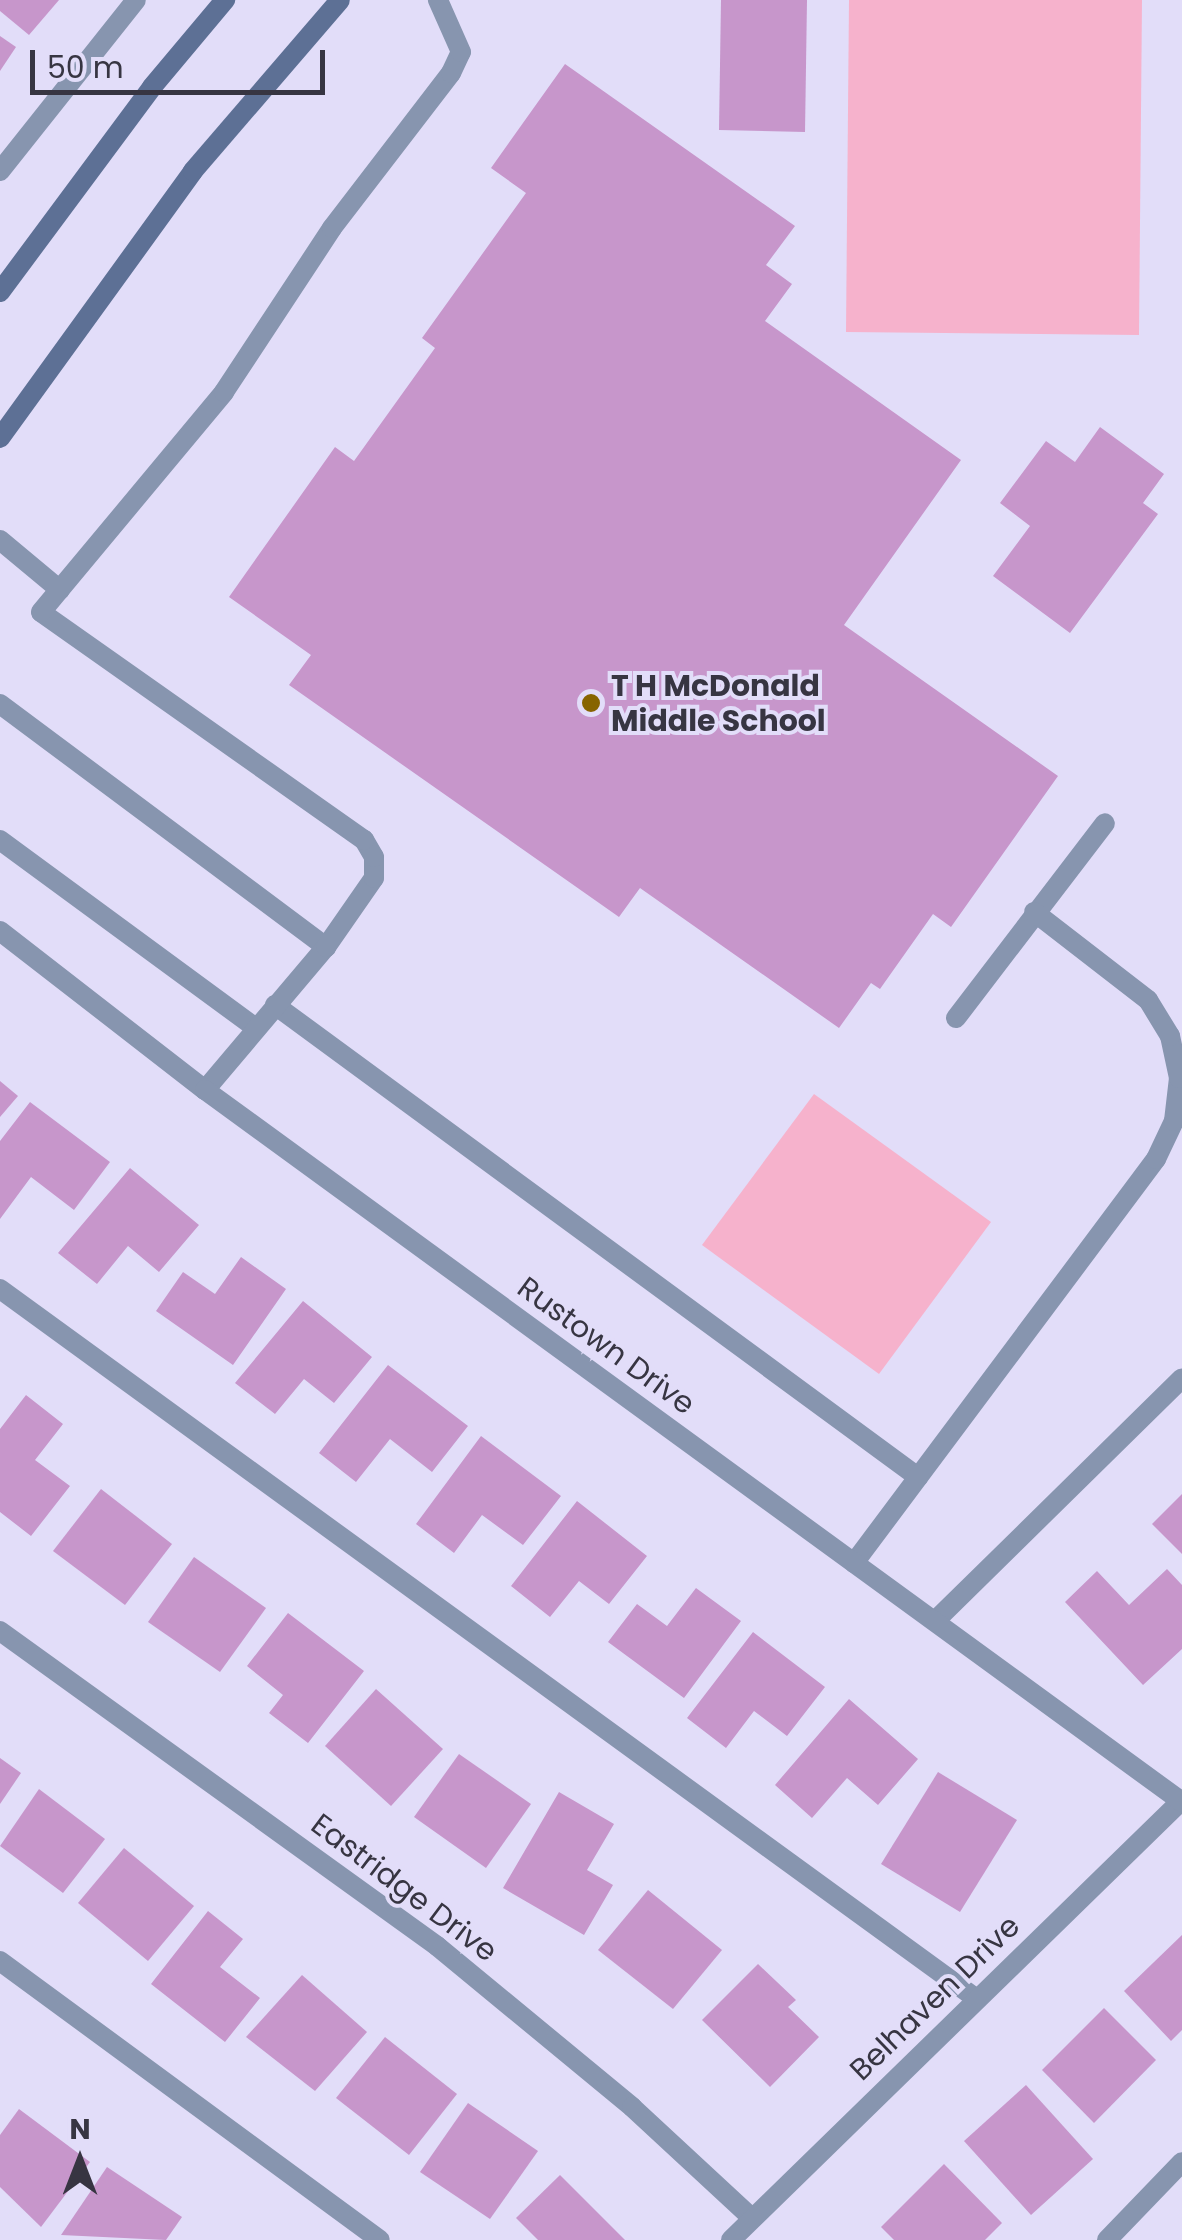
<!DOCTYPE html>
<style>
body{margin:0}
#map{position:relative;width:1182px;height:2240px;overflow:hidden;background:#e2ddf9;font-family:Poppins,sans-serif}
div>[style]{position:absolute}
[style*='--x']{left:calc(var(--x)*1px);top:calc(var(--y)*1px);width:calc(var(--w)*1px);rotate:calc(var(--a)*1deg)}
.green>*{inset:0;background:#f6b2cc}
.building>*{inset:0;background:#c796cb}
.service>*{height:20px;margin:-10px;padding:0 10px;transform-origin:10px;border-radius:10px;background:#8795af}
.minor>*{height:20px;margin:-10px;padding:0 10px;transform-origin:10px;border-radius:10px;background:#8795af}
.tertiary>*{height:20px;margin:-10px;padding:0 10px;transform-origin:10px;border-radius:10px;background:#8795af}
.secondary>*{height:20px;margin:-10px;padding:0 10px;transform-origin:10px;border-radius:10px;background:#5d7095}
.dots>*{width:28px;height:28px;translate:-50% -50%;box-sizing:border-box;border:5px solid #e2ddf9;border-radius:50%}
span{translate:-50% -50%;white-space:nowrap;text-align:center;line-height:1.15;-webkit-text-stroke:8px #e2ddf9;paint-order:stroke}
.poi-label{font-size:30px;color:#373542;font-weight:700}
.left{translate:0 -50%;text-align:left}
.street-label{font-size:30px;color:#373542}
.north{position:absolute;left:30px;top:2110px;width:100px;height:100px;-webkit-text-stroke:8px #e2ddf9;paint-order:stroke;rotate:0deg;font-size:28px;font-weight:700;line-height:40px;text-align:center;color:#373542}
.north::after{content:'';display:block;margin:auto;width:35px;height:45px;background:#373542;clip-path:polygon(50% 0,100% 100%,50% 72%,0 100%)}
.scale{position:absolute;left:30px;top:50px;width:295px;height:45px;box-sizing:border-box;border:5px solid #373542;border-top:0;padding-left:12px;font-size:30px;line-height:35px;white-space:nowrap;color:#373542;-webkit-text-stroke:8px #e2ddf9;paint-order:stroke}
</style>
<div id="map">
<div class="green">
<div style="clip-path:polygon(849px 0,1142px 0,1139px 335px,846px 332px)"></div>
<div style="clip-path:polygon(814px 1094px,991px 1222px,879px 1374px,702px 1245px)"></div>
</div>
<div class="building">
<div style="clip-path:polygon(0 0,59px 0,29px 35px,0 11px)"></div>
<div style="clip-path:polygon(721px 0,807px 0,805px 132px,719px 130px)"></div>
<div style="clip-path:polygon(0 36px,16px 47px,0 71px)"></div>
<div style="clip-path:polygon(565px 64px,795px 226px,766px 265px,792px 284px,765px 321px,961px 460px,844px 625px,1058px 776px,951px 927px,933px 914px,880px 989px,871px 983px,839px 1028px,640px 888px,619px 917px,289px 685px,311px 655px,229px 597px,335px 447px,354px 461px,435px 348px,422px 338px,526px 193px,491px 168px)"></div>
<div style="clip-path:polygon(1100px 427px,1164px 474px,1143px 503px,1158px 514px,1070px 633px,993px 576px,1030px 526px,1000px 503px,1046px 441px,1075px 462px)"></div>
<div style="clip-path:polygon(0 1081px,18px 1096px,0 1117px)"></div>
<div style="clip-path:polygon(30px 1102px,110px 1162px,74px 1210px,31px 1177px,0 1219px,0 1141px)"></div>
<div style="clip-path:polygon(130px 1168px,199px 1225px,159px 1272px,128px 1246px,97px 1284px,58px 1253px)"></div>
<div style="clip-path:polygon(241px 1257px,286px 1289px,233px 1365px,156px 1311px,183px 1272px,215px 1294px)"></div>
<div style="clip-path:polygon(303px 1301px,372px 1357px,334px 1403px,304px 1379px,275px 1414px,235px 1383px)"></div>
<div style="clip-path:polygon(388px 1365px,468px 1426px,432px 1472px,390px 1439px,356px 1482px,319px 1453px)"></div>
<div style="clip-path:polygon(26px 1395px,63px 1424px,35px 1460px,70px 1486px,31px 1536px,0 1512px,0 1429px)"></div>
<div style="clip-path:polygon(481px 1436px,561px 1496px,523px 1545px,482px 1515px,454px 1553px,416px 1524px)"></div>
<div style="clip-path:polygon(101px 1489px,172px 1544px,125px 1605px,53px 1551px)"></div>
<div style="clip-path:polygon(1182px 1494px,1182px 1554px,1152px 1524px)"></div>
<div style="clip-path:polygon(577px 1501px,647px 1556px,609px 1604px,579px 1581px,550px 1617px,511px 1586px)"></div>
<div style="clip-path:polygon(194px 1557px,266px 1608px,220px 1672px,148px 1622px)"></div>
<div style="clip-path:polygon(1167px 1569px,1182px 1585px,1182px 1649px,1143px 1685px,1065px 1602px,1097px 1571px,1129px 1605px)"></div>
<div style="clip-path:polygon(696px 1588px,741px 1621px,684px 1698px,608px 1642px,637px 1604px,667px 1626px)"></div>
<div style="clip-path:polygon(288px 1613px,364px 1671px,308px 1743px,269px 1713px,283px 1695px,247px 1666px)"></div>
<div style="clip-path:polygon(753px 1632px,825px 1687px,787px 1736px,754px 1711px,726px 1748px,687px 1718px)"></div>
<div style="clip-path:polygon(376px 1689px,443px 1749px,391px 1806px,325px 1746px)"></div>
<div style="clip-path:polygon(849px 1699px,918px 1759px,878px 1805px,847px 1778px,812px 1818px,775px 1785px)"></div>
<div style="clip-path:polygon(459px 1754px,531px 1804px,486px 1868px,414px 1817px)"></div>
<div style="clip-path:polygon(0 1758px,21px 1773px,0 1804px)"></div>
<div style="clip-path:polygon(938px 1772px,1017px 1820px,960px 1912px,881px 1864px)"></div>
<div style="clip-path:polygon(39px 1789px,105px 1839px,63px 1893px,0 1846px)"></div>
<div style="clip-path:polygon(559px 1792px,614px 1824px,587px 1870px,613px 1885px,584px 1935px,503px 1888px)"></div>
<div style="clip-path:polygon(124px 1848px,194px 1906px,148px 1961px,78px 1903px)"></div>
<div style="clip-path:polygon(648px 1890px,722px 1950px,673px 2009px,598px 1950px)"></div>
<div style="clip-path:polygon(208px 1911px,243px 1939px,220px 1967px,260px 1998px,225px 2042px,151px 1984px)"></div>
<div style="clip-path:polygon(1182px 1935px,1182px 2030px,1171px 2041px,1124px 1991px)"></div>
<div style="clip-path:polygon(758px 1964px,796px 2000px,788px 2007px,819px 2037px,770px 2087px,702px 2020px)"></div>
<div style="clip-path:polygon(302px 1975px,367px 2032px,315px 2091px,246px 2037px)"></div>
<div style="clip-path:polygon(1104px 2008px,1156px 2060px,1094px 2123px,1042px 2070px)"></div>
<div style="clip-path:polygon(385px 2037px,457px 2094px,409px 2155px,336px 2098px)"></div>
<div style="clip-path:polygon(1026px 2085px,1093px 2159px,1031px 2215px,964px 2141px)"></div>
<div style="clip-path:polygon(468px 2103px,538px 2151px,490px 2219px,420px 2172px)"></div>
<div style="clip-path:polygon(19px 2109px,90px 2162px,41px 2227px,0 2187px,0 2135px)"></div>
<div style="clip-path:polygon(944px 2164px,1002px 2223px,985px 2240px,894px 2240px,881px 2227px)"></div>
<div style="clip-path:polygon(107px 2167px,182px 2217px,166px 2240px,61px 2235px)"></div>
<div style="clip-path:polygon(560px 2175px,625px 2240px,538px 2240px,516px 2218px)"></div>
</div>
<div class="service">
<div style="--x:0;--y:171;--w:218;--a:-51.5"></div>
<div style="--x:0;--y:540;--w:78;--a:39.8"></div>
<div style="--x:0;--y:704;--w:407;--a:36.7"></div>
<div style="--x:0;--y:840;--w:318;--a:36.3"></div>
<div style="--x:275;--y:1005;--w:798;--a:36.28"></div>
<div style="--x:956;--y:1018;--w:245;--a:-52.6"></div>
<div style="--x:205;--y:1090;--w:187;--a:-49.8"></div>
<div style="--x:326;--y:947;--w:84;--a:-55.2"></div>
<div style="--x:374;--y:878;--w:21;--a:-90"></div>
<div style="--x:374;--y:857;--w:20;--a:-120"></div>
<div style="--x:364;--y:840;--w:395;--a:-144.8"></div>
<div style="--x:41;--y:612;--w:286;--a:-50.2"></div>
<div style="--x:224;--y:392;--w:196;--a:-56.6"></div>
<div style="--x:332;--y:228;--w:195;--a:-52.5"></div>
<div style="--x:451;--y:73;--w:23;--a:-65"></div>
<div style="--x:461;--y:52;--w:57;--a:-113.9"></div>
<div style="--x:0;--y:1289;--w:1208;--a:36.01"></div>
<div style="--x:854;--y:1563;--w:504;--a:-53.22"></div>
<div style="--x:1156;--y:1159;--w:42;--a:-64.7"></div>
<div style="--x:1174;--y:1121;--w:43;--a:-83.4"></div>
<div style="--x:1179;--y:1078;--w:43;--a:-102.1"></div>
<div style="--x:1170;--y:1036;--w:42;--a:-121.4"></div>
<div style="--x:1148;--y:1000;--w:144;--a:-142.3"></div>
<div style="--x:935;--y:1621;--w:346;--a:-44.5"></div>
<div style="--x:0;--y:1961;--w:471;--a:36.3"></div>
<div style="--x:1107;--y:2240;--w:108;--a:-46.1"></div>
</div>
<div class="minor">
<div style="--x:0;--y:1631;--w:539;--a:35.78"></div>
<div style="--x:437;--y:1946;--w:253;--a:39.5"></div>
<div style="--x:632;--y:2107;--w:163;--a:42.8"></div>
<div style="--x:731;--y:2240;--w:630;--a:-44.29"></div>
</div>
<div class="tertiary">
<div style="--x:0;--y:931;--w:259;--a:37.8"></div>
<div style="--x:205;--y:1090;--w:1209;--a:36.08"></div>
</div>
<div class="secondary">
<div style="--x:0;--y:292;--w:255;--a:-53.4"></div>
<div style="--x:152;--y:87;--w:114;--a:-50"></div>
<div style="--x:0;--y:438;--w:329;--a:-54.1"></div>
<div style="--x:193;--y:171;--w:225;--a:-49.3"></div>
</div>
<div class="dots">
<div style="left:591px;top:703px;background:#876400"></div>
</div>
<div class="poi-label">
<span class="left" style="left:611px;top:703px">T H McDonald<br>Middle School</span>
</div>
<div class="street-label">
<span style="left:606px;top:1346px;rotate:36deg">Rustown Drive</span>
<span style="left:404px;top:1888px;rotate:37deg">Eastridge Drive</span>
<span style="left:935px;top:1998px;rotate:-44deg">Belhaven Drive</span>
</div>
<div class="north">N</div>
<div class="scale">50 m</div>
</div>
